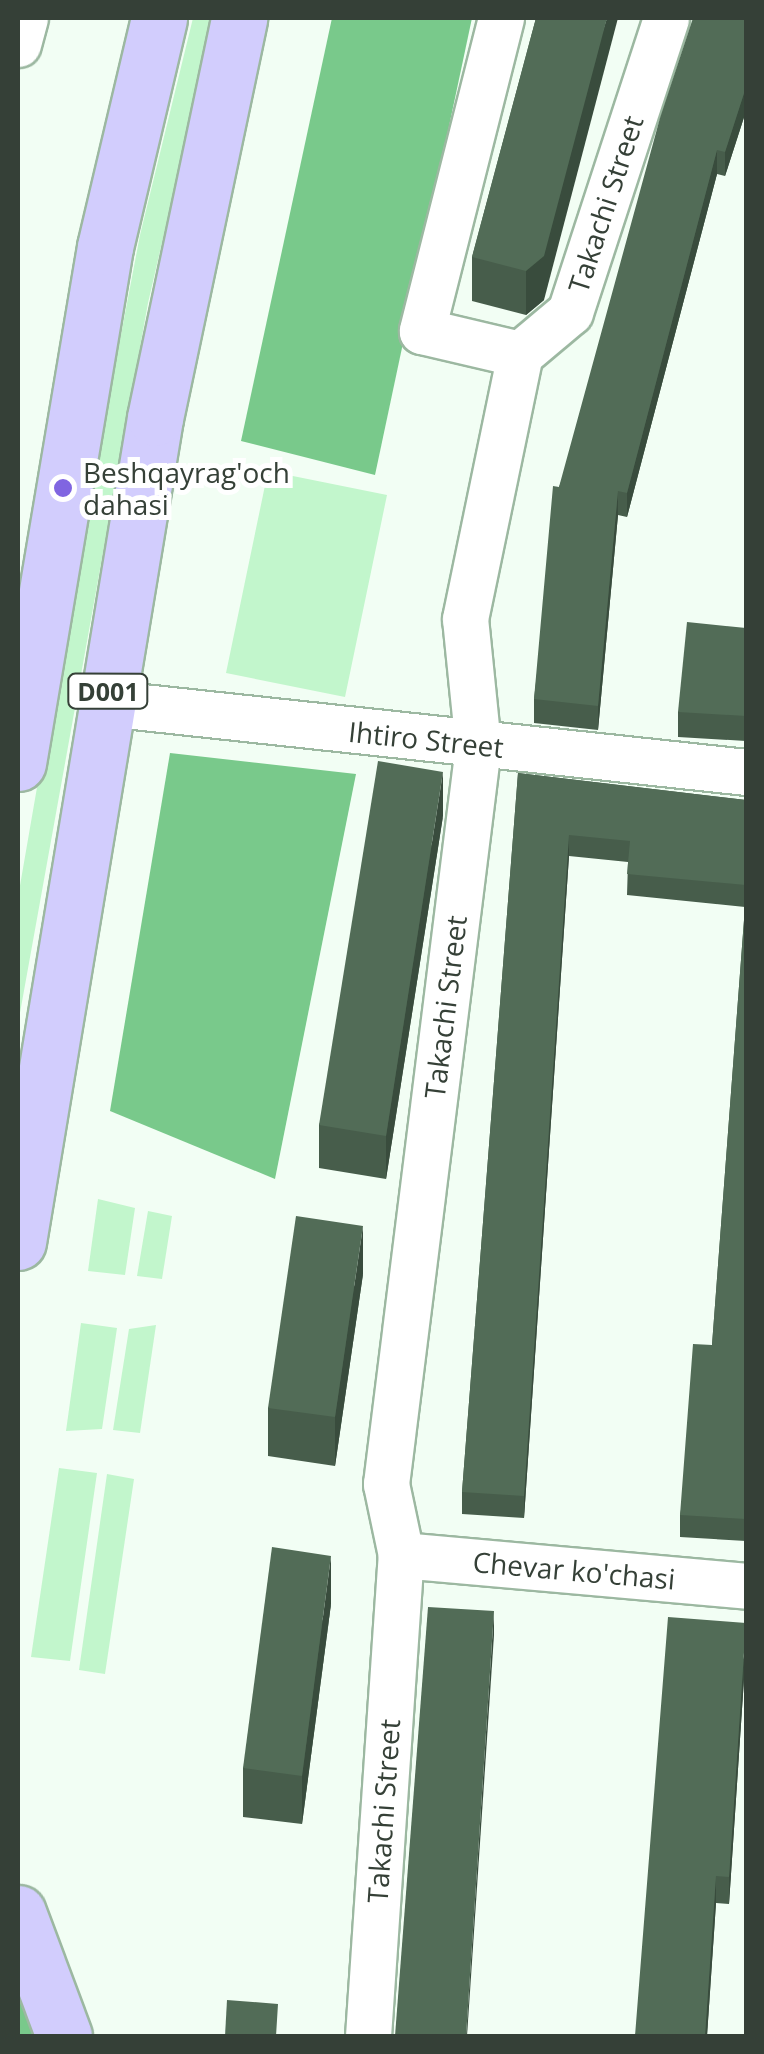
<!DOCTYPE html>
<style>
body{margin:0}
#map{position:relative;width:764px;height:2054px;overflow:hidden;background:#f2fef4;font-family:"Open Sans",sans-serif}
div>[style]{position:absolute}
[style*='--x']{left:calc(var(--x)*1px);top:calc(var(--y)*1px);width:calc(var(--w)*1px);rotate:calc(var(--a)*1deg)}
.green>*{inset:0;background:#c2f6cc}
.forest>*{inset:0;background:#79c98b}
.roads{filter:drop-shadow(2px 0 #9cb8a1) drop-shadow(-2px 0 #9cb8a1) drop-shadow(0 2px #9cb8a1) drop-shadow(0 -2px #9cb8a1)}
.minor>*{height:45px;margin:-22.5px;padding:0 22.5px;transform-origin:22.5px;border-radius:22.5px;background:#fff}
.highway>*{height:55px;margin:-27.5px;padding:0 27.5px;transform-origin:27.5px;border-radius:27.5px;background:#d2cdfd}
.wall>*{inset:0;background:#475d4b}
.shaded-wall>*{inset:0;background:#394c3d}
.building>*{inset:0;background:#526c57}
.dots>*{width:28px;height:28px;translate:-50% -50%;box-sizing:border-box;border:5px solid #fff;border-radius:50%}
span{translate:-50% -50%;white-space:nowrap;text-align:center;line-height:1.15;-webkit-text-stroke:10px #fff;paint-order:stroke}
.shield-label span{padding:2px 8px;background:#fff;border:2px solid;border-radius:8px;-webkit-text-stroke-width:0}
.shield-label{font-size:25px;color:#354037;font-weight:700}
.street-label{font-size:28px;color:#354037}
.poi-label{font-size:28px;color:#354037}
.left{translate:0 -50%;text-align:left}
.frame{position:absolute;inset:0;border:20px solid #354037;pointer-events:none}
</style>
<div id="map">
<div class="green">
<div style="clip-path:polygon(193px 18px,214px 18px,148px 303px,18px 1024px,18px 897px,61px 649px,140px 235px)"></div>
<div style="clip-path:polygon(268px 471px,387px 495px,345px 697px,226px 673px)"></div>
<div style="clip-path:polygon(98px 1199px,135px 1208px,125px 1275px,88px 1271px)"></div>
<div style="clip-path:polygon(148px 1211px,172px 1216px,162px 1279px,137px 1276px)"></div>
<div style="clip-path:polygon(81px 1323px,117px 1328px,102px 1429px,66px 1431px)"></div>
<div style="clip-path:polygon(156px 1325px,140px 1433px,113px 1430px,129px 1329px)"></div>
<div style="clip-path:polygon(59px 1468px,97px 1473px,70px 1661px,31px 1657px)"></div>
<div style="clip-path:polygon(107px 1474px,134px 1479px,105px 1674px,79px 1670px)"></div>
</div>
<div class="forest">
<div style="clip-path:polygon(332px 18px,472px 18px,375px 475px,241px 441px)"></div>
<div style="clip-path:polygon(170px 753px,356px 774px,275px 1179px,110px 1111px)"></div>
<div style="clip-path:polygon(18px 1969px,41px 2036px,18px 2036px)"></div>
</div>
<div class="roads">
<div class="minor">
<div style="--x:501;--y:18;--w:323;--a:104.2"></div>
<div style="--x:422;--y:331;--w:101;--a:13.2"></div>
<div style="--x:18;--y:44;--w:27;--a:-75"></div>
<div style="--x:106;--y:703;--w:644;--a:6.15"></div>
<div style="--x:401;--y:1555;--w:346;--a:5.1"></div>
<div style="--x:368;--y:2036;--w:482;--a:-86.1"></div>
<div style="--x:401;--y:1555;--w:73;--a:-101.9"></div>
<div style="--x:386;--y:1484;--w:744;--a:-82.89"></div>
<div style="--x:478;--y:746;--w:128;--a:-95.8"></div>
<div style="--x:465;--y:619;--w:271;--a:-78.3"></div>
<div style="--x:520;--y:354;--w:65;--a:-40"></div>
<div style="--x:570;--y:312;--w:309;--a:-71.9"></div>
</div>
<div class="highway">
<div style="--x:18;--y:763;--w:523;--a:-80.43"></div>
<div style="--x:105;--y:247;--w:235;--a:-76.7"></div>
<div style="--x:18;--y:1242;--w:835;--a:-80.56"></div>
<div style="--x:155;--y:418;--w:409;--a:-78.1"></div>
<div style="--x:18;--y:1913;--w:131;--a:69.5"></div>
</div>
</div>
<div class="wall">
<div style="clip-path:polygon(536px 18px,544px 300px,526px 315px,472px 301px,472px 257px)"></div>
<div style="clip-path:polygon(746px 18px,746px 111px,725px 176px,717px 174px,627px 517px,618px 515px,598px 730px,534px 723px,534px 699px,559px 487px)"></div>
<div style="clip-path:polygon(746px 628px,746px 741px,678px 737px,678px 712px)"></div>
<div style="clip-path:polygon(518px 773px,746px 800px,746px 1541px,680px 1537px,680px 1515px,712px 1345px,745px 907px,627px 895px,628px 862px,569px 856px,524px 1518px,462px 1514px,462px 1492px)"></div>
<div style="clip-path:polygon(443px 816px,386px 1179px,319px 1168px,319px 1125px)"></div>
<div style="clip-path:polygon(363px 1274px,335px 1466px,268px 1456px,268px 1408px)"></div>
<div style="clip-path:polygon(331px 1604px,302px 1824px,243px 1817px,243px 1768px)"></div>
<div style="clip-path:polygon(746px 1649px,729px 1904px,716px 1903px,707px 2036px,635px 2036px)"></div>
</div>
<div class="shaded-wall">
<div style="clip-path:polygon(607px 18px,618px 18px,544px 300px,526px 315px,526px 271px)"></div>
<div style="clip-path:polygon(746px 87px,746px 111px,725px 176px,725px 152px)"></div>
<div style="clip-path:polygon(717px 150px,717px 174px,627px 517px,627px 493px)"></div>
<div style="clip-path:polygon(618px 491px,618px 515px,598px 730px,598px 706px)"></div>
<div style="clip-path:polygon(443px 772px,443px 816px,386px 1179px,386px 1136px)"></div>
<div style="clip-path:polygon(569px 835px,569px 856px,524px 1518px,524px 1496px)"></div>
<div style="clip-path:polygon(363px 1226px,363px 1274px,335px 1466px,335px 1417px)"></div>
<div style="clip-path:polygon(331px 1556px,331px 1604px,302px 1824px,302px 1776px)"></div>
<div style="clip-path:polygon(494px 1611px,494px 1635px,467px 2036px,466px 2036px)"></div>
<div style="clip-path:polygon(746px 1623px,746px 1649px,729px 1904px,729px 1877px)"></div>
<div style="clip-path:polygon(716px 1876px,716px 1903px,707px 2036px,705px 2036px)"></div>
</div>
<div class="building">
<div style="clip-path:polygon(536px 18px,607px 18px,544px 256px,526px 271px,472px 257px)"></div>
<div style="clip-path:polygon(693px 18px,746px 18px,746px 87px,725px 152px,717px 150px,627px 493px,618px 491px,598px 706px,534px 699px,553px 486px,559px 487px,660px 118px)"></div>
<div style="clip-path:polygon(687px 622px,746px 628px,746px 716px,678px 712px)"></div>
<div style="clip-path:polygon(378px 761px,443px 772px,386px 1136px,319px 1125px)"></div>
<div style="clip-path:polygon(518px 773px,746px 800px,746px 885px,627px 874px,630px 841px,569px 835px,524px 1496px,462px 1492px)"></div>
<div style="clip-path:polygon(746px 893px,746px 1519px,680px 1515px,693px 1344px,712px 1345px)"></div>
<div style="clip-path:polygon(296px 1216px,363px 1226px,335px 1417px,268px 1408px)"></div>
<div style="clip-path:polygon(272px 1547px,331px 1556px,302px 1776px,243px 1768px)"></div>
<div style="clip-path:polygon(428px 1607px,494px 1611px,466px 2036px,395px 2036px)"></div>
<div style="clip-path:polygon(668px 1617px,746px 1623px,729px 1877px,716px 1876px,705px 2036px,635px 2036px)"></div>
<div style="clip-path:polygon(227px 2000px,278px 2004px,276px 2036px,225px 2036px)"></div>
</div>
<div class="dots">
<div style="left:63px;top:488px;background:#8065e1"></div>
</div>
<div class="shield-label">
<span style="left:108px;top:691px">D001</span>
</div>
<div class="street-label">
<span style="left:605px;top:204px;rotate:-72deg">Takachi Street</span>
<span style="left:426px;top:739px;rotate:6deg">Ihtiro Street</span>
<span style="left:445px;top:1007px;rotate:-83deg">Takachi Street</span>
<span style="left:574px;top:1570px;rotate:5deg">Chevar ko'chasi</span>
<span style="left:383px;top:1811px;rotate:-86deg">Takachi Street</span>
</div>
<div class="poi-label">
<span class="left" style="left:83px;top:488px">Beshqayrag'och<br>dahasi</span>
</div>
<div class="frame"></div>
</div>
